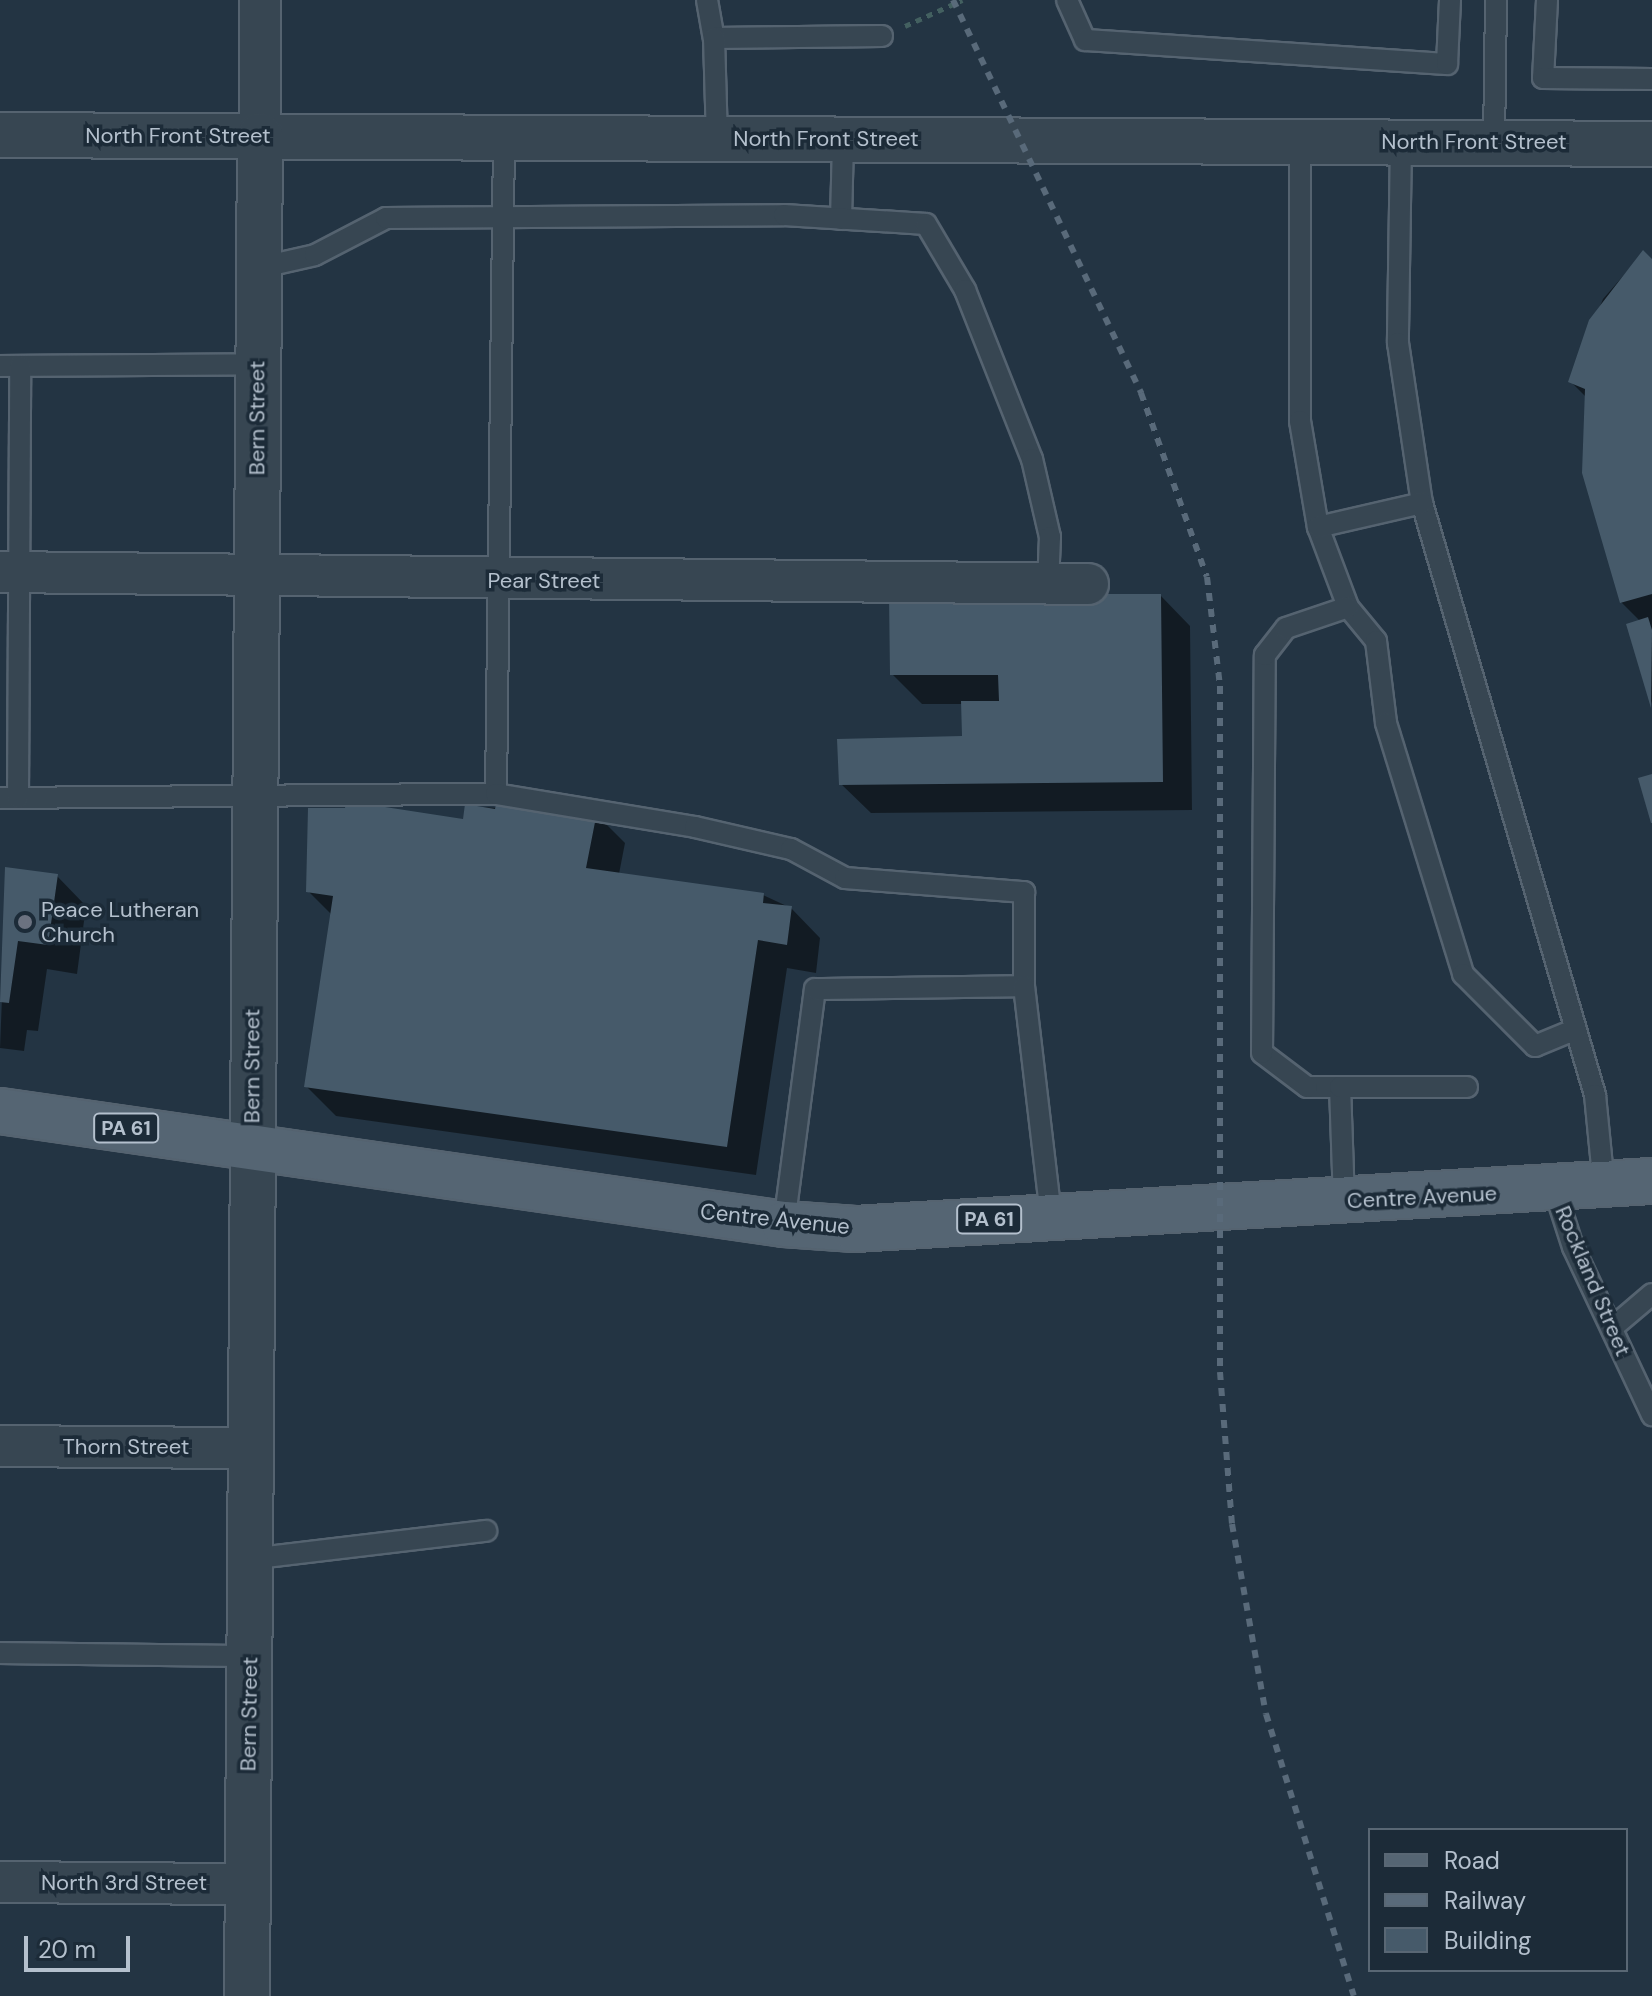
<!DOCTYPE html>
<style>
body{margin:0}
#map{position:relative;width:1652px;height:1996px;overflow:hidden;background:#233443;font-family:"DM Sans",sans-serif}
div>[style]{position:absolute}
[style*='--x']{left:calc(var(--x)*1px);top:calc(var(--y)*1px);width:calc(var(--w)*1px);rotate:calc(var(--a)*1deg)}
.shadow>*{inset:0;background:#0007}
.building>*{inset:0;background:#465a6a}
.path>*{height:5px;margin-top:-2.5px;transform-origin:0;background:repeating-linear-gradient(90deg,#436060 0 6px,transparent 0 12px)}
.roads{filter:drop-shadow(2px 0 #556370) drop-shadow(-2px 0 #556370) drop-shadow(0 2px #556370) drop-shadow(0 -2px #556370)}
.service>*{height:20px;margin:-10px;padding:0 10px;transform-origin:10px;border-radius:10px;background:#374652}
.minor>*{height:40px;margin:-20px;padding:0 20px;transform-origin:20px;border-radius:20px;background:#374652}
.tertiary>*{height:44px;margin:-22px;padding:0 22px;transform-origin:22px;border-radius:22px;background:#374652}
.primary>*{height:44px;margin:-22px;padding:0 22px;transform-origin:22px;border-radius:22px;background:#556573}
.rail>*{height:6px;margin-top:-3px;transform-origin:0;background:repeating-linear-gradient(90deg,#596a7a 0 8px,transparent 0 16px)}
.dots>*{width:22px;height:22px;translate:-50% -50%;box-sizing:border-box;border:4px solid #1c2b38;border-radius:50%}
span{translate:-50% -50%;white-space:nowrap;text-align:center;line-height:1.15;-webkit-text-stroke:7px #1c2b38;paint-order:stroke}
.shield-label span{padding:2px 6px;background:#1c2b38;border:2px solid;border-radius:6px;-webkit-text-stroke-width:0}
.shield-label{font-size:20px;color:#b4c0cd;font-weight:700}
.street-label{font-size:22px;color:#b4c0cd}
.poi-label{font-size:22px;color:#b4c0cd}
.left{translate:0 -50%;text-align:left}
.legend{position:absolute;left:1368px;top:1828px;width:260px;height:144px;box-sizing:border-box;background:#1c2b38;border:2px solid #596774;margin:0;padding:10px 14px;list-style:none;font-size:24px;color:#b4c0cd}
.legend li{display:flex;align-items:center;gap:16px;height:40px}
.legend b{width:40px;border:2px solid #596774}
.scale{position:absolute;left:24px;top:1936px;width:106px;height:36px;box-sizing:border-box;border:4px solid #b4c0cd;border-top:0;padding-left:10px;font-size:24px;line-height:28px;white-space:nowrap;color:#b4c0cd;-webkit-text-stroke:6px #1c2b38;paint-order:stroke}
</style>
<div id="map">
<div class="shadow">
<div style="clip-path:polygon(1643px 253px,1652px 262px,1652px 704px,1628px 625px,1640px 621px,1621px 602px,1587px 398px,1570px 381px,1603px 299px)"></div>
<div style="clip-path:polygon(1161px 596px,1190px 626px,1192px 810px,871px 813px,841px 784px,964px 738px,963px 704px,922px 704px,892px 674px)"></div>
<div style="clip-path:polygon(467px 806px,596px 814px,625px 843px,619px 874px,763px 895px,791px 908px,820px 938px,816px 973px,787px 968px,756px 1175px,336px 1116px,307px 1087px,332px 915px,308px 891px,346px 810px,465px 822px)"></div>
<div style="clip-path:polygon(7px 869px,57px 876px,86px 906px,77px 974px,47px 969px,38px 1031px,27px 1030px,24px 1051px,0 1048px)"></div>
</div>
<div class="building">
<div style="clip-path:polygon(1643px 250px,1652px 259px,1652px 594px,1620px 603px,1582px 473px,1585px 389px,1568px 382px,1589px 320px)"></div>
<div style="clip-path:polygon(889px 594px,1161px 594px,1163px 782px,839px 785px,837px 739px,962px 736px,961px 701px,999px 701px,998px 675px,890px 675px)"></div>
<div style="clip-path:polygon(1648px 617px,1652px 630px,1651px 708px,1626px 624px)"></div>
<div style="clip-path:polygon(1652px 774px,1652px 823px,1651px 823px,1638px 778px)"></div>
<div style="clip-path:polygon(497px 800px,597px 812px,586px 868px,764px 893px,763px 903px,792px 906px,787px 945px,758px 940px,727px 1147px,304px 1087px,333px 896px,306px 892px,308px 808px,345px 808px,346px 801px,463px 819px,465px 804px,495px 809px)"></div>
<div style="clip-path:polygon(5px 867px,58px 874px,48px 945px,18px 941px,9px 1003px,0 1002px)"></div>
</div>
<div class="path">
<div style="--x:905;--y:26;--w:63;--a:-24.5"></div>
</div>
<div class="roads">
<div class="service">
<div style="--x:707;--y:0;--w:39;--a:80"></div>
<div style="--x:714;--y:38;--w:168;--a:-0.7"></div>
<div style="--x:1067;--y:0;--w:44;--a:65.8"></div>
<div style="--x:1085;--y:40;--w:363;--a:3.8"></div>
<div style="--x:1447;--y:64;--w:64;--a:-87.3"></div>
<div style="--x:1547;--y:0;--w:78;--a:92.9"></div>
<div style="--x:1543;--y:78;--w:109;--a:0.5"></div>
<div style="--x:714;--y:38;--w:101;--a:88.3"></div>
<div style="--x:1300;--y:141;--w:280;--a:90"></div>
<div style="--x:1300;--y:421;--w:108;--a:80.4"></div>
<div style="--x:1318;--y:527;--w:85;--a:69.4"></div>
<div style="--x:1348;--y:607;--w:44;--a:50.5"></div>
<div style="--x:1376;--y:641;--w:83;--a:83"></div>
<div style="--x:1386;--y:723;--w:263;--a:72.9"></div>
<div style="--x:1463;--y:974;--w:102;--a:45"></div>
<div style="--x:1535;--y:1046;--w:44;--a:-22.5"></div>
<div style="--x:1401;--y:142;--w:201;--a:90.9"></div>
<div style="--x:1398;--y:343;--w:162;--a:81.5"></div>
<div style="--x:1422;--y:503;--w:617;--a:73.71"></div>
<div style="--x:1595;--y:1095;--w:91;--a:84.4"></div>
<div style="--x:1494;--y:143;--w:143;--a:-89.2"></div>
<div style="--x:841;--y:219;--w:79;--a:-88.5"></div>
<div style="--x:258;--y:268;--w:58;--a:-12.8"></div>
<div style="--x:315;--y:255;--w:80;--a:-27.5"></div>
<div style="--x:386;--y:218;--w:398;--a:-0.4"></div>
<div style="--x:784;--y:215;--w:142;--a:3.6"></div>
<div style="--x:926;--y:224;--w:77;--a:59.4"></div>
<div style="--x:965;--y:290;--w:182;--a:68.4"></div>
<div style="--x:1032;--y:459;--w:80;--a:77"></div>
<div style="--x:1050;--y:537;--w:47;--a:92.4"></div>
<div style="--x:0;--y:366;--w:257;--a:-0.4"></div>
<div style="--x:1318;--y:527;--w:107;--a:-13"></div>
<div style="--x:496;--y:794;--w:656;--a:-89.3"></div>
<div style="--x:0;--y:798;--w:496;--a:-0.5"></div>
<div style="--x:496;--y:794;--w:202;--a:9.4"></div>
<div style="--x:695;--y:827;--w:98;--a:12.9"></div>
<div style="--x:791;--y:849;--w:61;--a:28.2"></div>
<div style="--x:845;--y:878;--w:180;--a:4.5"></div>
<div style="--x:1024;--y:892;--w:94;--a:90"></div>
<div style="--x:18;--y:798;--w:432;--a:-89.7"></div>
<div style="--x:1340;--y:1087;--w:33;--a:180"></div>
<div style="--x:1307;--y:1087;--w:56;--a:-142.9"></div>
<div style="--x:1262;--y:1053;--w:398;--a:-89.6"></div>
<div style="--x:1265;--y:655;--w:34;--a:-52"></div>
<div style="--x:1286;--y:628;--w:65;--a:-18.7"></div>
<div style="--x:1555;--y:1191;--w:59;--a:72.2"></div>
<div style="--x:1573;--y:1247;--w:186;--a:64.8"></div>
<div style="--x:1344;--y:1201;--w:114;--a:-92"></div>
<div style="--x:1340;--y:1087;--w:127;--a:0"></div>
<div style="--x:784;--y:1224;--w:237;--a:-82.5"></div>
<div style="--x:815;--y:989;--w:209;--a:-0.8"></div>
<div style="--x:1024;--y:986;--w:231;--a:83.3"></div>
<div style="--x:1612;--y:1328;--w:52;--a:-40.4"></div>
<div style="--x:250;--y:1559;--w:238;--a:-6.8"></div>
<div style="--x:0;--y:1653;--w:250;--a:0.7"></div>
</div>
<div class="minor">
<div style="--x:260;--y:135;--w:135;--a:-90"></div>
<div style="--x:0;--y:572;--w:1088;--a:0.63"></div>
<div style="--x:0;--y:1446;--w:251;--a:0.5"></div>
<div style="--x:0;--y:1882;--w:247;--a:0.5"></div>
</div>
<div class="tertiary">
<div style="--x:0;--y:135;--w:1652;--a:0.31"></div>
<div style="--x:247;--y:1996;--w:1861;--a:-89.6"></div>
</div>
<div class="primary">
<div style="--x:0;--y:1111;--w:792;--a:8.2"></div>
<div style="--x:784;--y:1224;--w:71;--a:4"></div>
<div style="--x:855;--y:1229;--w:798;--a:-3.45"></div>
</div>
</div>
<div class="rail">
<div style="--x:953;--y:0;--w:436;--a:64.4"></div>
<div style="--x:1141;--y:393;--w:195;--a:70.3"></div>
<div style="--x:1207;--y:577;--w:110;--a:83.2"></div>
<div style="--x:1220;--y:686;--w:686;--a:90"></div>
<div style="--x:1220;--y:1372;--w:152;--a:85.5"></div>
<div style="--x:1232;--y:1524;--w:193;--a:79.9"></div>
<div style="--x:1266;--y:1714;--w:295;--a:72.7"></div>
</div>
<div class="dots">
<div style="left:25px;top:922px;background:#6b7280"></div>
</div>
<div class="shield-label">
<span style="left:126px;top:1128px">PA 61</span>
<span style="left:989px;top:1219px">PA 61</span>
</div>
<div class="street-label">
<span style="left:178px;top:136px">North Front Street</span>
<span style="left:826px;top:139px">North Front Street</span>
<span style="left:1474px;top:142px">North Front Street</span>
<span style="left:257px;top:418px;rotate:-90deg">Bern Street</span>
<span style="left:544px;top:581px">Pear Street</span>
<span style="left:252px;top:1066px;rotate:-90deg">Bern Street</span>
<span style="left:1422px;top:1197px;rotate:-3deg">Centre Avenue</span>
<span style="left:775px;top:1219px;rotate:6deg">Centre Avenue</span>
<span style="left:1593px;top:1281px;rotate:67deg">Rockland Street</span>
<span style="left:126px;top:1447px">Thorn Street</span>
<span style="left:249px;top:1714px;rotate:-89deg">Bern Street</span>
<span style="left:124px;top:1883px">North 3rd Street</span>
</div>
<div class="poi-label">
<span class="left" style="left:41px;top:922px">Peace Lutheran<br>Church</span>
</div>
<ul class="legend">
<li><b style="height:10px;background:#556573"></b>Road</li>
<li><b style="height:10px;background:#596a7a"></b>Railway</li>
<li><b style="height:22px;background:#465a6a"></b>Building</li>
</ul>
<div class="scale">20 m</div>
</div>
